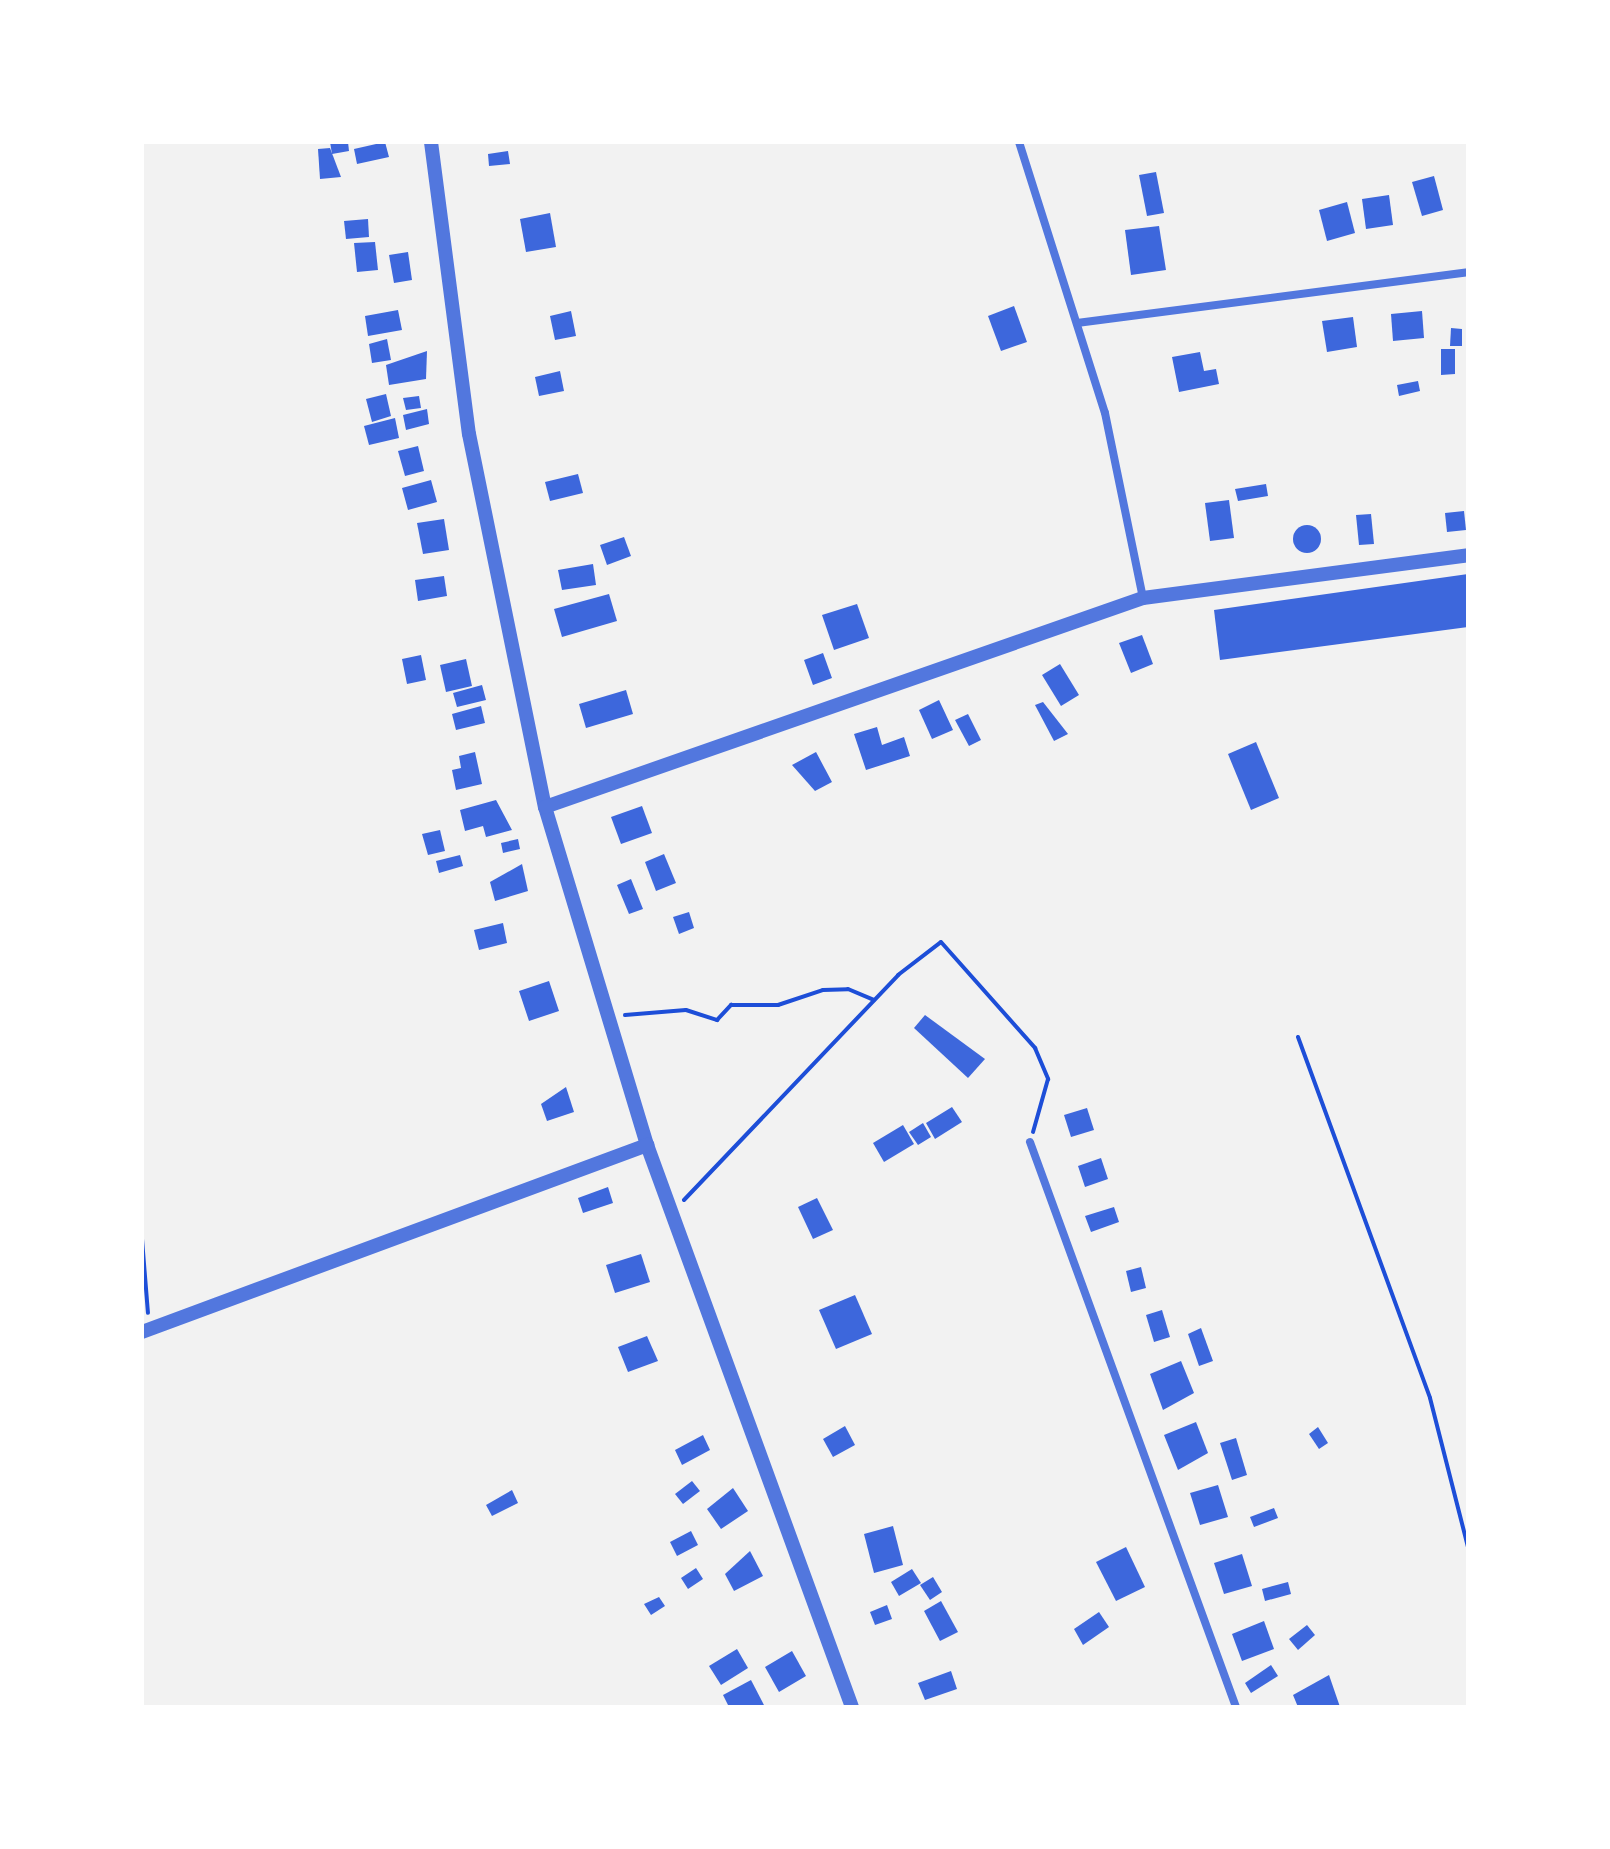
<!DOCTYPE html>
<style>
body{margin:0}
#map{position:relative;width:1610px;height:1849px;overflow:hidden;background:#f2f2f2;font-family:Montserrat,sans-serif}
div>[style]{position:absolute}
[style*='--x']{left:calc(var(--x)*1px);top:calc(var(--y)*1px);width:calc(var(--w)*1px);rotate:calc(var(--a)*1deg)}
.building>*{inset:0;background:#3d67dc}
.round{border-radius:50%}
.path>*{height:4px;margin:-2px;padding:0 2px;transform-origin:2px;border-radius:2px;background:#1d4ed8}
.minor>*{height:8px;margin:-4px;padding:0 4px;transform-origin:4px;border-radius:4px;background:#5277de}
.tertiary>*{height:14px;margin:-7px;padding:0 7px;transform-origin:7px;border-radius:7px;background:#5277de}
span{translate:-50% -50%;white-space:nowrap;text-align:center;line-height:1.15;-webkit-text-stroke:6px #fff;paint-order:stroke}
.frame{position:absolute;inset:0;border:144px solid #fff;pointer-events:none}
</style>
<div id="map">
<div class="building">
<div style="clip-path:polygon(330px 142px,348px 142px,349px 151px,332px 154px)"></div>
<div style="clip-path:polygon(385px 142px,389px 157px,357px 164px,354px 149px)"></div>
<div style="clip-path:polygon(330px 148px,341px 177px,320px 179px,318px 149px)"></div>
<div style="clip-path:polygon(508px 151px,510px 164px,489px 166px,488px 154px)"></div>
<div style="clip-path:polygon(1156px 172px,1164px 213px,1147px 216px,1139px 175px)"></div>
<div style="clip-path:polygon(1434px 176px,1443px 210px,1422px 216px,1412px 182px)"></div>
<div style="clip-path:polygon(1389px 195px,1393px 225px,1366px 229px,1362px 199px)"></div>
<div style="clip-path:polygon(1347px 202px,1355px 233px,1327px 241px,1319px 210px)"></div>
<div style="clip-path:polygon(550px 213px,556px 247px,526px 252px,520px 219px)"></div>
<div style="clip-path:polygon(368px 219px,369px 237px,346px 239px,344px 221px)"></div>
<div style="clip-path:polygon(1159px 226px,1166px 270px,1131px 275px,1125px 230px)"></div>
<div style="clip-path:polygon(375px 242px,378px 270px,357px 272px,354px 243px)"></div>
<div style="clip-path:polygon(408px 252px,412px 280px,394px 283px,389px 255px)"></div>
<div style="clip-path:polygon(1014px 306px,1027px 342px,1001px 351px,988px 316px)"></div>
<div style="clip-path:polygon(398px 310px,402px 330px,368px 336px,365px 316px)"></div>
<div style="clip-path:polygon(571px 311px,576px 336px,555px 340px,550px 316px)"></div>
<div style="clip-path:polygon(1422px 311px,1424px 338px,1393px 341px,1391px 314px)"></div>
<div style="clip-path:polygon(1353px 317px,1357px 347px,1327px 352px,1322px 321px)"></div>
<div style="clip-path:polygon(1451px 328px,1462px 329px,1462px 346px,1450px 346px)"></div>
<div style="clip-path:polygon(387px 339px,391px 360px,372px 363px,369px 344px)"></div>
<div style="clip-path:polygon(1441px 349px,1455px 349px,1455px 374px,1441px 375px)"></div>
<div style="clip-path:polygon(427px 351px,426px 379px,389px 385px,386px 365px)"></div>
<div style="clip-path:polygon(1200px 352px,1204px 371px,1216px 369px,1219px 384px,1179px 392px,1172px 357px)"></div>
<div style="clip-path:polygon(560px 371px,564px 391px,539px 396px,535px 377px)"></div>
<div style="clip-path:polygon(1418px 381px,1420px 391px,1399px 396px,1397px 385px)"></div>
<div style="clip-path:polygon(386px 394px,391px 416px,372px 422px,366px 399px)"></div>
<div style="clip-path:polygon(419px 396px,421px 408px,406px 410px,403px 398px)"></div>
<div style="clip-path:polygon(427px 409px,429px 424px,406px 430px,403px 415px)"></div>
<div style="clip-path:polygon(395px 418px,399px 438px,369px 445px,364px 426px)"></div>
<div style="clip-path:polygon(418px 446px,424px 471px,405px 476px,398px 451px)"></div>
<div style="clip-path:polygon(578px 474px,583px 493px,550px 501px,545px 482px)"></div>
<div style="clip-path:polygon(431px 480px,437px 502px,408px 510px,402px 488px)"></div>
<div style="clip-path:polygon(1266px 484px,1268px 496px,1238px 501px,1235px 489px)"></div>
<div style="clip-path:polygon(1229px 500px,1234px 538px,1210px 541px,1205px 503px)"></div>
<div style="clip-path:polygon(1464px 511px,1466px 530px,1447px 532px,1445px 513px)"></div>
<div style="clip-path:polygon(1371px 514px,1374px 544px,1359px 545px,1356px 515px)"></div>
<div style="clip-path:polygon(444px 519px,449px 550px,423px 554px,417px 523px)"></div>
<div class="round" style="left:1293px;top:525px;width:28px;height:28px"></div>
<div style="clip-path:polygon(624px 537px,631px 556px,607px 565px,600px 545px)"></div>
<div style="clip-path:polygon(593px 564px,596px 585px,562px 590px,558px 570px)"></div>
<div style="clip-path:polygon(1468px 574px,1468px 627px,1220px 660px,1214px 610px)"></div>
<div style="clip-path:polygon(444px 576px,447px 596px,418px 601px,415px 580px)"></div>
<div style="clip-path:polygon(609px 594px,617px 621px,562px 637px,554px 609px)"></div>
<div style="clip-path:polygon(857px 604px,869px 638px,834px 650px,822px 615px)"></div>
<div style="clip-path:polygon(1142px 635px,1153px 664px,1131px 673px,1119px 643px)"></div>
<div style="clip-path:polygon(823px 653px,832px 678px,813px 685px,804px 660px)"></div>
<div style="clip-path:polygon(421px 655px,426px 680px,407px 684px,402px 659px)"></div>
<div style="clip-path:polygon(466px 659px,472px 686px,446px 692px,440px 665px)"></div>
<div style="clip-path:polygon(1060px 664px,1079px 695px,1061px 706px,1042px 675px)"></div>
<div style="clip-path:polygon(482px 685px,486px 700px,457px 707px,453px 693px)"></div>
<div style="clip-path:polygon(626px 690px,633px 714px,586px 728px,579px 704px)"></div>
<div style="clip-path:polygon(939px 700px,953px 730px,932px 739px,919px 710px)"></div>
<div style="clip-path:polygon(1043px 702px,1068px 734px,1054px 741px,1035px 705px)"></div>
<div style="clip-path:polygon(481px 706px,485px 723px,456px 730px,452px 714px)"></div>
<div style="clip-path:polygon(968px 714px,981px 740px,969px 746px,955px 720px)"></div>
<div style="clip-path:polygon(877px 727px,882px 745px,904px 737px,910px 756px,866px 770px,854px 734px)"></div>
<div style="clip-path:polygon(1256px 742px,1279px 798px,1251px 810px,1228px 754px)"></div>
<div style="clip-path:polygon(475px 752px,482px 784px,456px 790px,452px 770px,461px 768px,459px 756px)"></div>
<div style="clip-path:polygon(816px 752px,832px 782px,815px 791px,792px 765px)"></div>
<div style="clip-path:polygon(496px 800px,512px 830px,486px 837px,483px 826px,465px 831px,460px 810px)"></div>
<div style="clip-path:polygon(642px 806px,652px 833px,621px 844px,611px 817px)"></div>
<div style="clip-path:polygon(440px 830px,445px 851px,428px 855px,422px 834px)"></div>
<div style="clip-path:polygon(518px 839px,520px 849px,503px 853px,501px 843px)"></div>
<div style="clip-path:polygon(664px 854px,676px 883px,656px 891px,645px 862px)"></div>
<div style="clip-path:polygon(460px 855px,463px 866px,439px 873px,436px 861px)"></div>
<div style="clip-path:polygon(522px 864px,528px 891px,495px 901px,490px 882px)"></div>
<div style="clip-path:polygon(631px 879px,643px 909px,629px 914px,617px 885px)"></div>
<div style="clip-path:polygon(689px 912px,694px 928px,679px 934px,673px 917px)"></div>
<div style="clip-path:polygon(503px 923px,507px 943px,479px 950px,474px 930px)"></div>
<div style="clip-path:polygon(549px 981px,559px 1011px,529px 1021px,519px 991px)"></div>
<div style="clip-path:polygon(925px 1015px,985px 1059px,968px 1078px,914px 1028px)"></div>
<div style="clip-path:polygon(566px 1087px,574px 1112px,547px 1121px,541px 1104px)"></div>
<div style="clip-path:polygon(952px 1107px,962px 1122px,935px 1139px,926px 1123px)"></div>
<div style="clip-path:polygon(1087px 1108px,1094px 1130px,1071px 1137px,1064px 1115px)"></div>
<div style="clip-path:polygon(923px 1123px,931px 1137px,918px 1145px,909px 1132px)"></div>
<div style="clip-path:polygon(903px 1125px,914px 1144px,884px 1162px,873px 1143px)"></div>
<div style="clip-path:polygon(1101px 1158px,1108px 1179px,1085px 1187px,1078px 1166px)"></div>
<div style="clip-path:polygon(608px 1187px,613px 1203px,583px 1213px,578px 1198px)"></div>
<div style="clip-path:polygon(817px 1198px,833px 1230px,813px 1239px,798px 1207px)"></div>
<div style="clip-path:polygon(1114px 1207px,1119px 1222px,1091px 1232px,1085px 1216px)"></div>
<div style="clip-path:polygon(641px 1254px,650px 1282px,615px 1293px,606px 1265px)"></div>
<div style="clip-path:polygon(1141px 1267px,1146px 1288px,1131px 1292px,1126px 1271px)"></div>
<div style="clip-path:polygon(855px 1295px,872px 1334px,836px 1349px,819px 1310px)"></div>
<div style="clip-path:polygon(1162px 1310px,1170px 1337px,1154px 1342px,1146px 1315px)"></div>
<div style="clip-path:polygon(1201px 1328px,1213px 1361px,1199px 1366px,1188px 1334px)"></div>
<div style="clip-path:polygon(647px 1336px,658px 1361px,628px 1372px,618px 1347px)"></div>
<div style="clip-path:polygon(1181px 1361px,1194px 1393px,1163px 1410px,1150px 1374px)"></div>
<div style="clip-path:polygon(1196px 1422px,1208px 1453px,1178px 1470px,1164px 1435px)"></div>
<div style="clip-path:polygon(845px 1426px,855px 1445px,833px 1457px,823px 1439px)"></div>
<div style="clip-path:polygon(1318px 1427px,1328px 1443px,1319px 1449px,1309px 1434px)"></div>
<div style="clip-path:polygon(703px 1435px,710px 1450px,682px 1465px,675px 1450px)"></div>
<div style="clip-path:polygon(1236px 1438px,1247px 1475px,1232px 1480px,1220px 1443px)"></div>
<div style="clip-path:polygon(692px 1481px,700px 1491px,683px 1504px,675px 1494px)"></div>
<div style="clip-path:polygon(1218px 1485px,1228px 1517px,1200px 1525px,1190px 1493px)"></div>
<div style="clip-path:polygon(733px 1488px,748px 1511px,721px 1529px,707px 1509px)"></div>
<div style="clip-path:polygon(512px 1490px,518px 1503px,492px 1516px,486px 1505px)"></div>
<div style="clip-path:polygon(1274px 1508px,1278px 1518px,1254px 1527px,1250px 1517px)"></div>
<div style="clip-path:polygon(893px 1526px,903px 1565px,874px 1573px,864px 1534px)"></div>
<div style="clip-path:polygon(691px 1531px,698px 1545px,677px 1556px,670px 1542px)"></div>
<div style="clip-path:polygon(1126px 1547px,1145px 1587px,1116px 1601px,1096px 1562px)"></div>
<div style="clip-path:polygon(750px 1551px,763px 1576px,734px 1591px,725px 1574px)"></div>
<div style="clip-path:polygon(1242px 1554px,1252px 1586px,1224px 1594px,1214px 1563px)"></div>
<div style="clip-path:polygon(696px 1568px,703px 1579px,688px 1589px,681px 1578px)"></div>
<div style="clip-path:polygon(912px 1569px,921px 1583px,899px 1596px,891px 1582px)"></div>
<div style="clip-path:polygon(933px 1577px,942px 1592px,930px 1600px,920px 1585px)"></div>
<div style="clip-path:polygon(1288px 1582px,1291px 1594px,1265px 1601px,1262px 1589px)"></div>
<div style="clip-path:polygon(659px 1597px,665px 1606px,651px 1615px,644px 1604px)"></div>
<div style="clip-path:polygon(941px 1601px,958px 1632px,940px 1641px,924px 1611px)"></div>
<div style="clip-path:polygon(887px 1605px,892px 1619px,875px 1625px,870px 1612px)"></div>
<div style="clip-path:polygon(1099px 1612px,1109px 1627px,1083px 1645px,1074px 1629px)"></div>
<div style="clip-path:polygon(1264px 1621px,1274px 1649px,1242px 1661px,1232px 1634px)"></div>
<div style="clip-path:polygon(1307px 1625px,1315px 1635px,1298px 1650px,1289px 1639px)"></div>
<div style="clip-path:polygon(737px 1649px,748px 1668px,721px 1685px,709px 1666px)"></div>
<div style="clip-path:polygon(792px 1651px,806px 1676px,779px 1692px,765px 1667px)"></div>
<div style="clip-path:polygon(1271px 1665px,1278px 1676px,1251px 1693px,1245px 1683px)"></div>
<div style="clip-path:polygon(951px 1671px,957px 1689px,925px 1700px,918px 1683px)"></div>
<div style="clip-path:polygon(1329px 1675px,1340px 1707px,1298px 1707px,1293px 1695px)"></div>
<div style="clip-path:polygon(751px 1680px,765px 1707px,729px 1707px,723px 1695px)"></div>
</div>
<div class="path">
<div style="--x:625;--y:1015;--w:61;--a:-4.7"></div>
<div style="--x:686;--y:1010;--w:33;--a:18"></div>
<div style="--x:717;--y:1020;--w:21;--a:-47"></div>
<div style="--x:731;--y:1005;--w:47;--a:0"></div>
<div style="--x:778;--y:1005;--w:47;--a:-18.4"></div>
<div style="--x:823;--y:990;--w:25;--a:-2"></div>
<div style="--x:848;--y:989;--w:28;--a:23"></div>
<div style="--x:1298;--y:1037;--w:384;--a:69.9"></div>
<div style="--x:1430;--y:1398;--w:154;--a:75.7"></div>
<div style="--x:684;--y:1200;--w:311;--a:-46.4"></div>
<div style="--x:898;--y:975;--w:54;--a:-37.5"></div>
<div style="--x:941;--y:942;--w:142;--a:48.4"></div>
<div style="--x:1035;--y:1048;--w:34;--a:67"></div>
<div style="--x:1048;--y:1079;--w:55;--a:105.8"></div>
<div style="--x:142;--y:1239;--w:74;--a:85.4"></div>
</div>
<div class="minor">
<div style="--x:1019;--y:142;--w:284;--a:72.4"></div>
<div style="--x:1105;--y:413;--w:189;--a:78.4"></div>
<div style="--x:1077;--y:323;--w:394;--a:-7.4"></div>
<div style="--x:1030;--y:1142;--w:601;--a:69.97"></div>
</div>
<div class="tertiary">
<div style="--x:431;--y:142;--w:294;--a:82.6"></div>
<div style="--x:469;--y:434;--w:381;--a:78.5"></div>
<div style="--x:545;--y:807;--w:353;--a:73.2"></div>
<div style="--x:647;--y:1145;--w:598;--a:69.96"></div>
<div style="--x:545;--y:807;--w:633;--a:-19.26"></div>
<div style="--x:1143;--y:598;--w:328;--a:-7.5"></div>
<div style="--x:142;--y:1332;--w:539;--a:-20.32"></div>
</div>
<div class="frame"></div>
</div>
